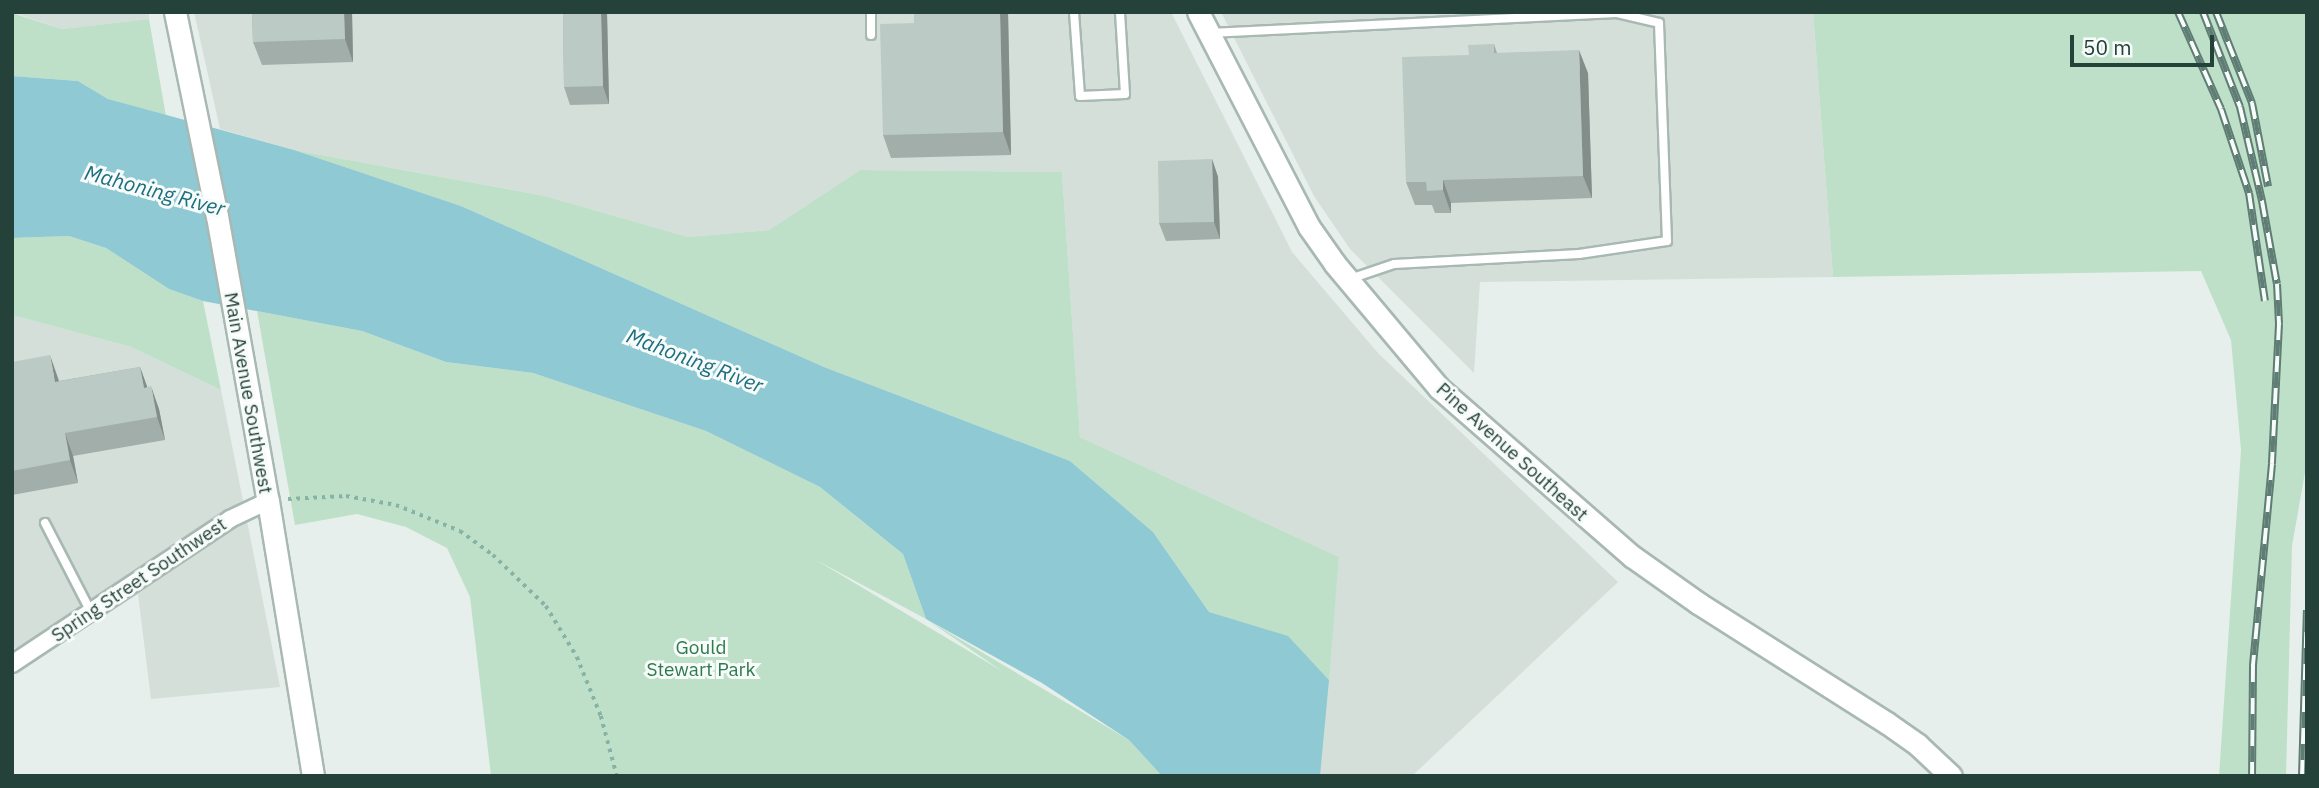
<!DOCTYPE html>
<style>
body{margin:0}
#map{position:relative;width:2319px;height:788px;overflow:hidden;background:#e6efeb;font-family:"IBM Plex Sans",sans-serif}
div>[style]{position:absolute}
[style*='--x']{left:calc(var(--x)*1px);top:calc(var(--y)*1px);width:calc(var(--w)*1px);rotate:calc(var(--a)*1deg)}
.built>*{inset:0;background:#d4dfda}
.green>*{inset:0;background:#bfe0c8}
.water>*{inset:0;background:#8ec9d4}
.path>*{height:3.5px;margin-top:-1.75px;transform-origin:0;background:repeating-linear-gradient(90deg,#86b3a5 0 3.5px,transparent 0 8.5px)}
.roads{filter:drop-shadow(2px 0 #a8b8b2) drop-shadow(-2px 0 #a8b8b2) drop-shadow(0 2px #a8b8b2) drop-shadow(0 -2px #a8b8b2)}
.lane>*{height:8px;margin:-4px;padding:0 4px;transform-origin:4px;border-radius:4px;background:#fff}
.street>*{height:16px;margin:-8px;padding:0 8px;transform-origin:8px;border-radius:8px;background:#fff}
.secondary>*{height:21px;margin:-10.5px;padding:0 10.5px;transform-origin:10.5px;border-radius:10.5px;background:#fff}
.rail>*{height:8px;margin-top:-4px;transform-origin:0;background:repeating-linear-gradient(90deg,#f7fbf9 0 16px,#5f7d75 0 32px);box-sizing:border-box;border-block:2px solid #5f7d75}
.wall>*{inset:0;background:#a1aea9}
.shaded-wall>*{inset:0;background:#838d89}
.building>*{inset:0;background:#bbcac4}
span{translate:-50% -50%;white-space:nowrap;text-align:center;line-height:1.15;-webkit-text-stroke:6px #f7fbf9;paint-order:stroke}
.street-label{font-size:19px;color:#24423a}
.park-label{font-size:19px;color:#2d7a4b}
.water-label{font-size:21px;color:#1c6f80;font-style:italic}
.frame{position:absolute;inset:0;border:14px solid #24423a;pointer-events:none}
.scale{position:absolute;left:2070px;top:35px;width:144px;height:32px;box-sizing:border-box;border:4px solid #24423a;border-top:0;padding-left:9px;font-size:21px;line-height:24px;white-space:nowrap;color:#24423a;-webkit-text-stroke:5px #f7fbf9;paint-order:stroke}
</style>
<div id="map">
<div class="built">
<div style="clip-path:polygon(12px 12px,149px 12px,149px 19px,62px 29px)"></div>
<div style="clip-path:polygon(194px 12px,1171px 12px,1292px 252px,1378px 353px,1618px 582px,1412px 776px,1319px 776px,1339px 557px,1080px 437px,1062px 172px,860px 170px,769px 230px,688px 237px,545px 196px,294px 150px,220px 129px)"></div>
<div style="clip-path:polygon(1221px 12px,1813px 12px,1833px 277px,1480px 282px,1474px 373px,1350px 249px,1314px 196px)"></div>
<div style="clip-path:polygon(12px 315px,131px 347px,221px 390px,280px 687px,151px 699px,138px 594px,36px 660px,12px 646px)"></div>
</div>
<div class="green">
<div style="clip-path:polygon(1813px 12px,2307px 12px,2307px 461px,2292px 546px,2286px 776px,2219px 776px,2241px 450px,2231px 340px,2201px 271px,1833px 277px)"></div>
<div style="clip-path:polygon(12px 13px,62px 29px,149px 19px,166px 116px,108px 99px,78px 81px,12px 76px)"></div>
<div style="clip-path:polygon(294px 150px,545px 196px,688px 237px,769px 230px,860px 170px,1062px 172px,1080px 437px,1339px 557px,1329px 680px,1292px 641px,1209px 612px,1153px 532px,1070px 461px,824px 367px,461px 206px)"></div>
<div style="clip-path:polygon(69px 236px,106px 248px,169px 289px,203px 301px,221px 390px,131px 347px,12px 315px,12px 238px)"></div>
<div style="clip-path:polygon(evenodd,257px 311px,362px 331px,446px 362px,533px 373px,706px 431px,820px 487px,903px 554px,926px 619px,1129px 740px,1162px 776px,491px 776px,470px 597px,447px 548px,406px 527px,357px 514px,295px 525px,257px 311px,816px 560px,926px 619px,1002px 671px,816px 560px)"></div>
</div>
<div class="water">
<div style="clip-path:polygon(12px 76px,78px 81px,108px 99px,294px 150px,461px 206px,824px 367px,1070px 461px,1153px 532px,1209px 612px,1288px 636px,1329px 680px,1320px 776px,1162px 776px,1129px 740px,1042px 683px,926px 619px,903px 554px,820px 487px,706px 431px,533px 373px,446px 362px,362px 331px,203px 301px,169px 289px,106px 248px,69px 236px,12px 238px)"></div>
</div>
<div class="path">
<div style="--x:288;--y:499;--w:58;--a:-3"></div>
<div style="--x:346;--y:496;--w:51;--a:10.2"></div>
<div style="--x:396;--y:505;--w:69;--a:22.1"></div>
<div style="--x:460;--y:531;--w:41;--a:36"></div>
<div style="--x:493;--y:555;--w:74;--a:43.9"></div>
<div style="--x:546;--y:606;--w:60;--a:58.7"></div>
<div style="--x:577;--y:657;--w:64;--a:67.9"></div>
<div style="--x:601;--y:716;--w:62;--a:75.1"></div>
</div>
<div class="roads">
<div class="lane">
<div style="--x:871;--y:12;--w:23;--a:90"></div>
<div style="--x:1074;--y:12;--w:84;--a:85.9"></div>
<div style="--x:1080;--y:96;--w:45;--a:-2.5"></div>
<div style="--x:1125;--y:94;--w:82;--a:-93.5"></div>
<div style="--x:1210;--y:33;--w:407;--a:-2.8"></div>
<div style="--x:1617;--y:13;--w:43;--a:13.4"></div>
<div style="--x:1659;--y:23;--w:218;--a:87.9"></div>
<div style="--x:1667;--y:241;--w:89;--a:171.6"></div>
<div style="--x:1579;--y:254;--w:185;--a:176.9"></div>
<div style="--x:1394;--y:264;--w:46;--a:161.2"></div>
<div style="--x:45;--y:523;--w:100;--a:62.7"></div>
</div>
<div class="street">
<div style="--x:12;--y:664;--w:262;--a:-33.6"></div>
<div style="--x:230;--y:519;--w:42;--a:-25.3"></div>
</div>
<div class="secondary">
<div style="--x:175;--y:12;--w:208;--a:78.4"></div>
<div style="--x:217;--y:216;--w:290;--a:79.9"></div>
<div style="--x:268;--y:501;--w:279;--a:80.7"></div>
<div style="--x:1198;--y:12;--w:242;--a:62.7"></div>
<div style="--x:1309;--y:227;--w:45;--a:54.9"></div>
<div style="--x:1335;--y:264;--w:162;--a:50"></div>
<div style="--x:1439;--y:388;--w:257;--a:41.1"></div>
<div style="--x:1633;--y:557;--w:80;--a:35.3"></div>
<div style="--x:1698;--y:603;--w:224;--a:32.4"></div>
<div style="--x:1887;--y:723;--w:38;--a:35"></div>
<div style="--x:1918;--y:745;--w:45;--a:43.2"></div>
</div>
</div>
<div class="rail">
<div style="--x:2178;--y:12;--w:106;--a:66.1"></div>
<div style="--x:2221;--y:109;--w:89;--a:71.6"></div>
<div style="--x:2249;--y:193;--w:109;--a:81.6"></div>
<div style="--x:2203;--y:12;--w:102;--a:68.7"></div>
<div style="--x:2240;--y:107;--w:97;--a:76.8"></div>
<div style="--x:2262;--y:201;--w:84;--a:79.8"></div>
<div style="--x:2277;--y:284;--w:40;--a:87.1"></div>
<div style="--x:2279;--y:324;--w:140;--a:92.9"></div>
<div style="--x:2272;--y:464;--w:203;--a:95.4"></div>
<div style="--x:2253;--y:666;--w:110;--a:90.5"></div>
<div style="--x:2216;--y:12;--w:98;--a:68.4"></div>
<div style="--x:2252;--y:103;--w:85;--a:79.1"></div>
<div style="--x:2302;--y:776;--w:166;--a:-88.3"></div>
</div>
<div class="wall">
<div style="clip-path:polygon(252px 12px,352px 12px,353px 62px,262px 65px,253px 42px)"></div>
<div style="clip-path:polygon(563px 12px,607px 12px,609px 104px,570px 105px,564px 87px)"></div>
<div style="clip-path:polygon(914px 12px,1008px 12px,1011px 155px,891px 158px,883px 135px,914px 23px)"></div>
<div style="clip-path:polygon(1494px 44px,1497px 53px,1588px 73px,1592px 198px,1451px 203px,1451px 213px,1435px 213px,1432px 205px,1415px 205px,1406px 182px,1469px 55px)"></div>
<div style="clip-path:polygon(1212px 159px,1218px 177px,1220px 239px,1166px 241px,1159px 223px)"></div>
<div style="clip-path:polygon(12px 362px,58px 378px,59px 381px,140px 367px,147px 387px,159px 409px,165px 440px,73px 456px,78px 483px,12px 495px)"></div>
</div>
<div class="shaded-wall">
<div style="clip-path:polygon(344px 12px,352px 12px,353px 62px,345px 39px)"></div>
<div style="clip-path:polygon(601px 12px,607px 12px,609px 104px,603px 86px)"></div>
<div style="clip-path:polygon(1000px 12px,1008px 12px,1011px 155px,1003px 132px)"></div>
<div style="clip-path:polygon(1579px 50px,1588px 73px,1592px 198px,1583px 176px)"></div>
<div style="clip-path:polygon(1212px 159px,1218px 177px,1220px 239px,1214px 222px)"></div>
<div style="clip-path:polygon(1443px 180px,1451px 203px,1451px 213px,1443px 190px)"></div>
<div style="clip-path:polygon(50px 355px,58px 378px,63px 405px,55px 382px)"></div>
<div style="clip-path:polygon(140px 367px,148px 389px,144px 388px)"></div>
<div style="clip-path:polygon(151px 386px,159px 409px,165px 440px,157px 417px)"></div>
<div style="clip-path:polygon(65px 433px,73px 456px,78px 483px,70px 460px)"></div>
</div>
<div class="building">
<div style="clip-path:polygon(252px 12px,344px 12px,345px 39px,253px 42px)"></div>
<div style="clip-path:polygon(563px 12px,601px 12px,603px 86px,564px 87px)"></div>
<div style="clip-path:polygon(914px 12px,1000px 12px,1003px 132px,883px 135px,880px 24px,914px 23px)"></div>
<div style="clip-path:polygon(1494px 44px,1494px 53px,1579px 50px,1583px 176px,1443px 180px,1443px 190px,1427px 191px,1426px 182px,1406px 182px,1402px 57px,1469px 55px,1468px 45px)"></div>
<div style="clip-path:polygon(1212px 159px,1214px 222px,1159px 223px,1158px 161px)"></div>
<div style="clip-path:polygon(50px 355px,55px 382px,140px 367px,144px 388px,151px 386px,157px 417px,65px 433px,70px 460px,12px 471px,12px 362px)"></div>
</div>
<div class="street-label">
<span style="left:248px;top:393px;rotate:80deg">Main Avenue Southwest</span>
<span style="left:1512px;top:452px;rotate:42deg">Pine Avenue Southeast</span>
<span style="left:139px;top:580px;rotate:-34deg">Spring Street Southwest</span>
</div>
<div class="park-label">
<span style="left:701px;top:659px">Gould<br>Stewart Park</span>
</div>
<div class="water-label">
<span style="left:155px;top:190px;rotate:15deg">Mahoning River</span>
<span style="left:695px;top:360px;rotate:21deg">Mahoning River</span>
</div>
<div class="frame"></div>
<div class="scale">50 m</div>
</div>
